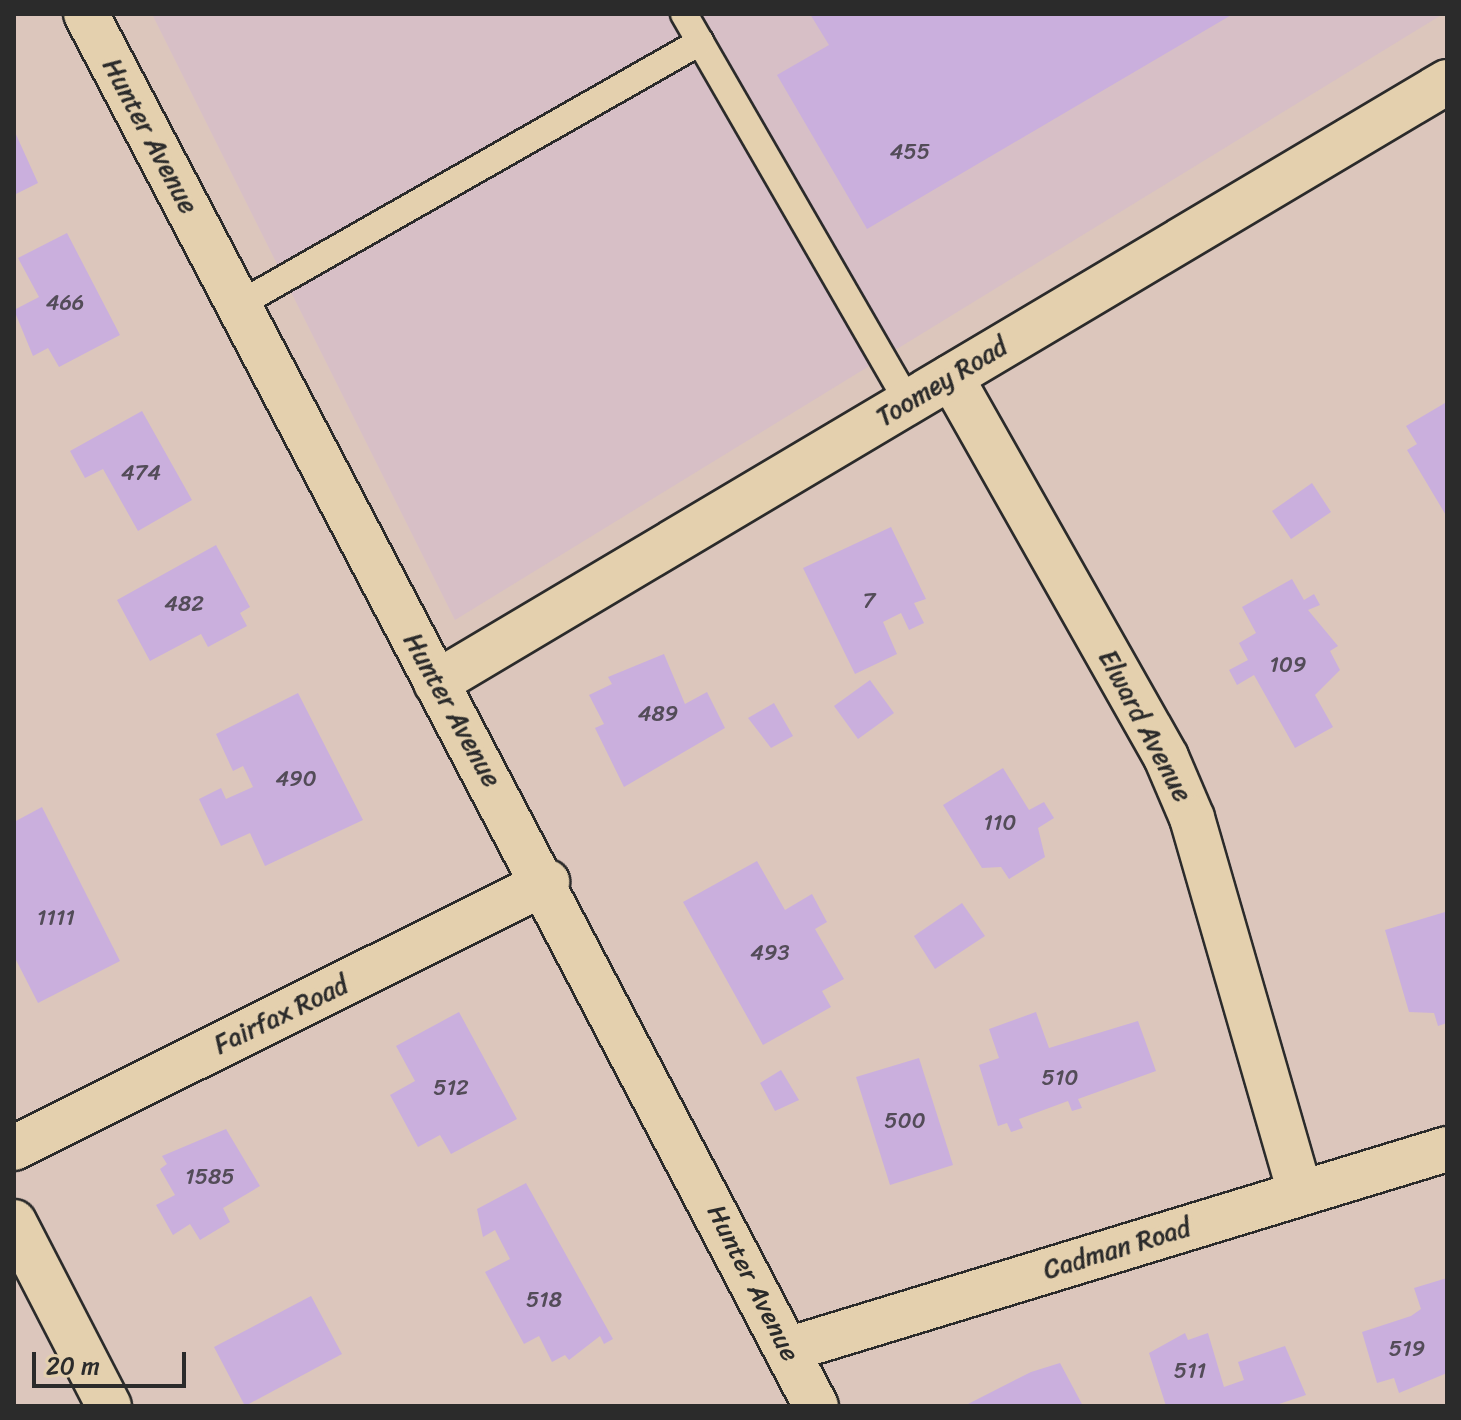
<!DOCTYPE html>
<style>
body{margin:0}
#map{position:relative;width:1461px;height:1420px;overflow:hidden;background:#dcc6bc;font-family:Sriracha,sans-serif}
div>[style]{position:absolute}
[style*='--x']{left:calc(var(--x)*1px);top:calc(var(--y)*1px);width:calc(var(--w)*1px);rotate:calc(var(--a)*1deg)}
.built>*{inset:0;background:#d7bfc6}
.building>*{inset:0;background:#caafdd}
.roads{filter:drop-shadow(2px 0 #2b2b2b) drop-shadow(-2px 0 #2b2b2b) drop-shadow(0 2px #2b2b2b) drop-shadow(0 -2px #2b2b2b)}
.service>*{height:26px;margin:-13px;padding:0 13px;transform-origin:13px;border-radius:13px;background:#e4d0ae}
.minor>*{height:44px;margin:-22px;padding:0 22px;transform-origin:22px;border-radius:22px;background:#e4d0ae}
.tertiary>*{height:44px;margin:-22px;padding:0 22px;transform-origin:22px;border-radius:22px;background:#e4d0ae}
span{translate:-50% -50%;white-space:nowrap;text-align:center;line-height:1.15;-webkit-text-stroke:7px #e4d0ae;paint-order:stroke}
.number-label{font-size:22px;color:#534c58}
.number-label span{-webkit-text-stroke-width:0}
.street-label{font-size:26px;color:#2b2b2b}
.frame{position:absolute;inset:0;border:16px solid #2b2b2b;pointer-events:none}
.scale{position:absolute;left:32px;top:1352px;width:154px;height:36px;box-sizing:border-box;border:4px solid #2b2b2b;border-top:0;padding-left:10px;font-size:24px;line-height:28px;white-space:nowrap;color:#2b2b2b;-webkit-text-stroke:6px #e4d0ae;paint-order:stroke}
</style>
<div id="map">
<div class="built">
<div style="clip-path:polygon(152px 14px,1443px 14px,455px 620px)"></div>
</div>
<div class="building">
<div style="clip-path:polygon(810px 14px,1233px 14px,867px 229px,777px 75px,829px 45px)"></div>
<div style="clip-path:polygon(14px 130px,38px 183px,14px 195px)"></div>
<div style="clip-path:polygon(67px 233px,120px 335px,59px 367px,48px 348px,33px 356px,14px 310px,39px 297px,18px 258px)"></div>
<div style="clip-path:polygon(1445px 403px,1447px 407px,1447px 517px,1407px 450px,1417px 444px,1406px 426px)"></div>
<div style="clip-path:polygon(142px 411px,192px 500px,138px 531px,103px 469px,85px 478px,70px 451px)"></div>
<div style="clip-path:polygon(1312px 483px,1331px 512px,1291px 539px,1272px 511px)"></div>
<div style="clip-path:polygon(891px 527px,926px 599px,914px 603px,924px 623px,909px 630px,901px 613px,883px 622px,897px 654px,855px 674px,803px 568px)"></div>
<div style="clip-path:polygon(216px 545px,250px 607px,240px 613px,247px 626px,208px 647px,201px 634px,150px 661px,117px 600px)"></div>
<div style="clip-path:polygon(1292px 579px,1304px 600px,1314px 594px,1320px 605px,1308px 610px,1338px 646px,1330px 651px,1340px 670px,1315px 695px,1333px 727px,1295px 748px,1254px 675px,1237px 685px,1229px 670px,1248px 660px,1239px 643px,1256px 633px,1242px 607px)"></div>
<div style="clip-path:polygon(664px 654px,685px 704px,707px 692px,725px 728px,624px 787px,595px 728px,604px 724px,589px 695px,612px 684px,608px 677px)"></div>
<div style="clip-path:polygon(870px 680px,894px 713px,858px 739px,834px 706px)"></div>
<div style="clip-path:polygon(298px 693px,363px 820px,265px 866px,250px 833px,221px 846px,199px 799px,221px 788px,226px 799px,253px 787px,243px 766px,233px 771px,216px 734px)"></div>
<div style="clip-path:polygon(774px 703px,793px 736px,771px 748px,748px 718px)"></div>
<div style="clip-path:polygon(1003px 768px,1029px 810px,1044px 802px,1054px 818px,1038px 828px,1045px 857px,1009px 879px,1001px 867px,982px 868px,943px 805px)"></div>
<div style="clip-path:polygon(42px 807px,120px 961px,38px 1003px,14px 956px,14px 822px)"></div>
<div style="clip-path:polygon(757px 861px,785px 910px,812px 894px,827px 922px,815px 929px,844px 979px,822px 991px,831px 1007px,763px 1045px,683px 902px)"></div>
<div style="clip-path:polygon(962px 903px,985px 936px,935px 969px,914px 936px)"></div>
<div style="clip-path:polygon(1445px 912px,1447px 1023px,1438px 1026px,1434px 1013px,1409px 1012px,1385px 930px)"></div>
<div style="clip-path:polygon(459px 1012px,517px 1119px,451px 1154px,440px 1135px,418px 1147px,390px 1095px,415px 1081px,396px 1046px)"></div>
<div style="clip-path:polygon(1036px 1012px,1049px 1048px,1138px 1021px,1156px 1071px,1078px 1099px,1082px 1108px,1072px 1111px,1068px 1101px,1019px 1119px,1023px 1128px,1011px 1132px,1007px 1123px,998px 1126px,979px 1065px,999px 1058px,989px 1029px)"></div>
<div style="clip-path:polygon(919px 1058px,953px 1165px,890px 1185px,856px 1077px)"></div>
<div style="clip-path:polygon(781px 1070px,799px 1100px,775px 1111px,760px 1083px)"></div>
<div style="clip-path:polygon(226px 1129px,260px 1186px,223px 1208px,230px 1222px,200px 1240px,190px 1224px,173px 1235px,156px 1205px,175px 1195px,160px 1169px,167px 1164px,162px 1156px)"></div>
<div style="clip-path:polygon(526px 1183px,613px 1339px,604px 1344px,600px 1336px,569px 1360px,565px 1355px,552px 1362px,539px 1336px,524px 1344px,485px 1272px,510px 1259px,495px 1230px,483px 1237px,477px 1209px)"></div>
<div style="clip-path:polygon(1447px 1278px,1447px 1373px,1399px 1393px,1394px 1378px,1377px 1383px,1362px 1332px,1411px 1316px,1421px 1309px,1414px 1288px)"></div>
<div style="clip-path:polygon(311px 1296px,342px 1354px,245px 1406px,214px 1347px)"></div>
<div style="clip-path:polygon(1185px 1333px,1188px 1340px,1208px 1333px,1224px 1387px,1244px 1380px,1238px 1362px,1285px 1346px,1306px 1395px,1273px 1406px,1166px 1406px,1149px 1353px)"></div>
<div style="clip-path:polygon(1060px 1363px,1083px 1406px,968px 1404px,1031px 1372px)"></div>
</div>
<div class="roads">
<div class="service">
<div style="--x:684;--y:14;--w:448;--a:60"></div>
<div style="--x:238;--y:305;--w:532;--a:-29.65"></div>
</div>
<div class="minor">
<div style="--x:951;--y:377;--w:437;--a:60.5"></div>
<div style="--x:1166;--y:757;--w:66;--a:66.9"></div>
<div style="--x:1192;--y:818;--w:390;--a:73.9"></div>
<div style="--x:436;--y:683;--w:1176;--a:-30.73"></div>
<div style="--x:14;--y:1148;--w:596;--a:-26.52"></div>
<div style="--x:14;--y:1222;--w:207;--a:62.7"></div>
<div style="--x:787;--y:1350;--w:690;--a:-16.94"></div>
</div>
<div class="tertiary">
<div style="--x:86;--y:14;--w:1572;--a:62.33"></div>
</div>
</div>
<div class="number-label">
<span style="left:910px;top:152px">455</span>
<span style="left:65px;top:303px">466</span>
<span style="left:141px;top:473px">474</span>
<span style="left:869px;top:601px">7</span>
<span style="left:184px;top:604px">482</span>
<span style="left:1288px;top:665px">109</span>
<span style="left:658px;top:714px">489</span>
<span style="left:296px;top:779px">490</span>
<span style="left:1000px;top:823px">110</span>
<span style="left:56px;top:918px">1111</span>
<span style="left:770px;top:953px">493</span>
<span style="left:1060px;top:1078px">510</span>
<span style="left:451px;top:1088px">512</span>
<span style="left:905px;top:1121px">500</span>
<span style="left:210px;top:1177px">1585</span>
<span style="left:544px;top:1300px">518</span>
<span style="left:1407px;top:1349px">519</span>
<span style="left:1190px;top:1371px">511</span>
</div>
<div class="street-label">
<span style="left:150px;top:136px;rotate:62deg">Hunter Avenue</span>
<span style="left:942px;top:382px;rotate:-31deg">Toomey Road</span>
<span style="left:452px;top:710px;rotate:61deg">Hunter Avenue</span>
<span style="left:1145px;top:726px;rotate:62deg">Elward Avenue</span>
<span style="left:281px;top:1015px;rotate:-26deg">Fairfax Road</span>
<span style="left:1117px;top:1249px;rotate:-17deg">Cadman Road</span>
<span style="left:753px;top:1283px;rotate:63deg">Hunter Avenue</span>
</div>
<div class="frame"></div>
<div class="scale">20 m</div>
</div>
